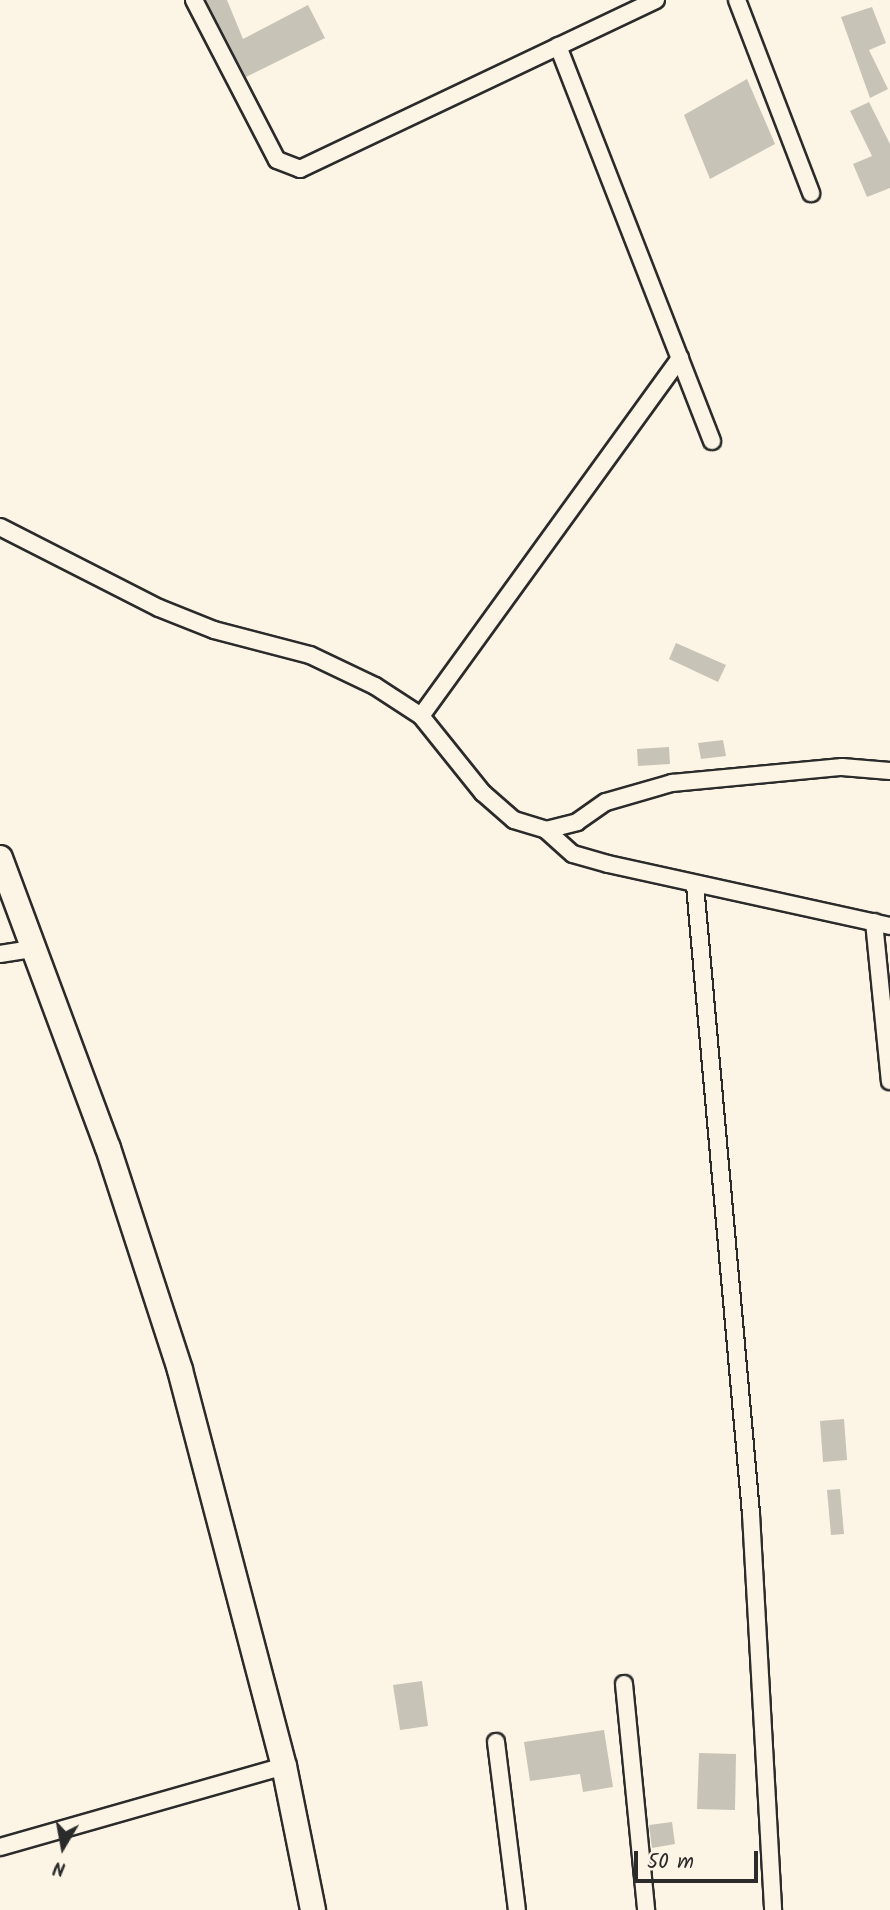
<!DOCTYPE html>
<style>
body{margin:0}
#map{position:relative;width:890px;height:1910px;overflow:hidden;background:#fcf5e5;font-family:Kalam,sans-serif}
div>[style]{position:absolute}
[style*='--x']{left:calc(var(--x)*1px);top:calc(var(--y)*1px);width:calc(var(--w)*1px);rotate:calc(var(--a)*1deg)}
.building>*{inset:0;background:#c8c3b7}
.roads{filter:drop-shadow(2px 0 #2b2b2b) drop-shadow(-2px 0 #2b2b2b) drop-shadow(0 2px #2b2b2b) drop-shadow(0 -2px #2b2b2b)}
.minor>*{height:16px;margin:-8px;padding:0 8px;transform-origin:8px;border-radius:8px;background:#fcf5e5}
.primary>*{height:24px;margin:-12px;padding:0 12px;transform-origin:12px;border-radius:12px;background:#fcf5e5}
span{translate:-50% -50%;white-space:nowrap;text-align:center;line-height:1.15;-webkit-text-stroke:7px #fcf5e5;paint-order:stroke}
.north{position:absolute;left:28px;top:1812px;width:70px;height:70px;-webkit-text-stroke:5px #fcf5e5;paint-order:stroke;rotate:190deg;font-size:19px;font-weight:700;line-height:28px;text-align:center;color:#2b2b2b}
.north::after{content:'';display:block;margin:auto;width:24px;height:32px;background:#2b2b2b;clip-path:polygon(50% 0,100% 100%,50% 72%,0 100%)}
.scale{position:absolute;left:634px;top:1851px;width:124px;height:32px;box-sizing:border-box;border:4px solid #2b2b2b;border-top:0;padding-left:9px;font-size:21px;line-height:24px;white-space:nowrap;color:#2b2b2b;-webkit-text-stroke:5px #fcf5e5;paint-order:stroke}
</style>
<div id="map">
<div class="building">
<div style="clip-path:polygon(206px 0,227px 0,243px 39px,308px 5px,325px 38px,246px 77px)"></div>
<div style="clip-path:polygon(872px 7px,886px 43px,869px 50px,888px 89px,870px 98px,841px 17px)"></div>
<div style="clip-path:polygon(747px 79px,775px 144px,710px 179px,684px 115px)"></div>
<div style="clip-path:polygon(869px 102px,890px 144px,890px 188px,867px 197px,853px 164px,872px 156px,850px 111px)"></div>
<div style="clip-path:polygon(676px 643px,726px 665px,718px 682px,669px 659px)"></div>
<div style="clip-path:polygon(723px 740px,726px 756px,701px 759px,698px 743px)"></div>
<div style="clip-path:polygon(669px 747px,670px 764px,638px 766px,637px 749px)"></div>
<div style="clip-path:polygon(844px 1419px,847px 1460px,823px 1462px,820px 1421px)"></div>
<div style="clip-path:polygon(840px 1489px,844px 1534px,831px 1535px,827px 1490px)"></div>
<div style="clip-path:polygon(422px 1681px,428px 1726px,400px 1730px,393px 1685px)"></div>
<div style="clip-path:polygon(604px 1730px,613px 1787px,583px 1792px,580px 1774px,530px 1781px,524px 1742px)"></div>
<div style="clip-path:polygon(699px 1753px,736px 1754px,735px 1810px,697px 1809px)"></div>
<div style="clip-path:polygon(672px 1822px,675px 1844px,652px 1848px,649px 1825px)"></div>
</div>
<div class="roads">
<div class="minor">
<div style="--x:194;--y:0;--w:180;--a:62.6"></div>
<div style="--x:277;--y:160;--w:25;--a:21"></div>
<div style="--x:300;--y:169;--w:394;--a:-25.4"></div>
<div style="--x:737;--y:0;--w:207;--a:69"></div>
<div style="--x:558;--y:46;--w:424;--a:68.7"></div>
<div style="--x:0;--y:527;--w:178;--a:27"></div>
<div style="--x:159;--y:608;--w:59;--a:21.8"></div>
<div style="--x:214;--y:630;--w:99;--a:14.6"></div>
<div style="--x:310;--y:655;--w:72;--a:25.5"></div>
<div style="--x:375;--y:686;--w:55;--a:33.1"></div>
<div style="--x:421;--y:716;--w:99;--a:51.2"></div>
<div style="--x:483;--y:793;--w:41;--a:41.1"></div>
<div style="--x:514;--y:820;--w:34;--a:17"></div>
<div style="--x:546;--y:830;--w:32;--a:-14"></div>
<div style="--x:577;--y:822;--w:35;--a:-35"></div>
<div style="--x:606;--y:802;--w:69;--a:-16.1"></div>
<div style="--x:672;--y:783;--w:171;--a:-5.4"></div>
<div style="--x:842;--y:767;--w:48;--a:4.8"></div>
<div style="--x:421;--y:716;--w:442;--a:-54.1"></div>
<div style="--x:546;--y:830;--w:36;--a:42"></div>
<div style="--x:573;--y:854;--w:36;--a:16"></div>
<div style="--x:608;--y:864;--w:289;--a:12.4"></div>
<div style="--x:695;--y:885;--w:631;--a:84.91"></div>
<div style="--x:751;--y:1514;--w:397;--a:86.8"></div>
<div style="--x:874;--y:922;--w:160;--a:84.3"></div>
<div style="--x:0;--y:954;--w:32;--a:-9"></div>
<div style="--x:624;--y:1684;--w:227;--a:84.4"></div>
<div style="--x:496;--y:1742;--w:169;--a:82.9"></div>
<div style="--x:0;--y:1847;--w:295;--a:-15.9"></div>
</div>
<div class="primary">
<div style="--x:0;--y:858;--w:309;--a:69.6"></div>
<div style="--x:108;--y:1148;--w:233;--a:72"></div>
<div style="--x:180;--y:1370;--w:409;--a:75.3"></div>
<div style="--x:284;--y:1766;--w:147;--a:78.6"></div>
</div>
</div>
<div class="north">N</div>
<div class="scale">50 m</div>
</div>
